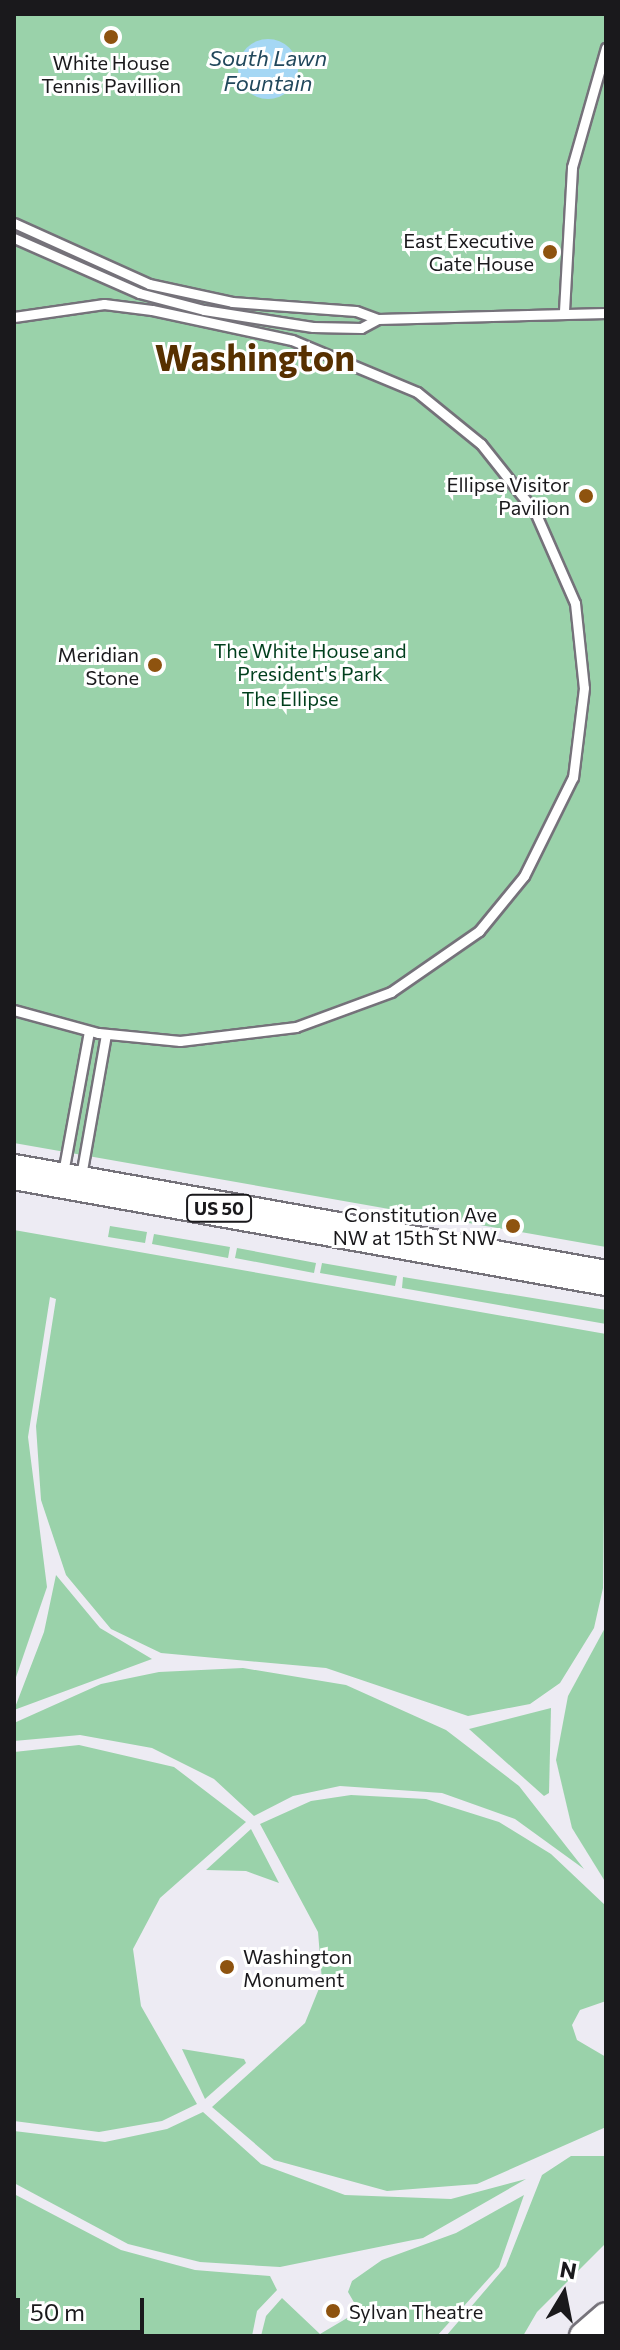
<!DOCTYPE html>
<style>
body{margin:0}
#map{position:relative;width:620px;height:2350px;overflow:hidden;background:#edebf3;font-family:Commissioner,sans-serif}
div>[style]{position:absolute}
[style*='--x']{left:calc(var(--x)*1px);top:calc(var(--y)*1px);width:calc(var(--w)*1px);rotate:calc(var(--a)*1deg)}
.green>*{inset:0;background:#9ad2aa}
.water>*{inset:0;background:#a5d7f4}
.round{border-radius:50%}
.roads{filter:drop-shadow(2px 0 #75727a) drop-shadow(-2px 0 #75727a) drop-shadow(0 2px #75727a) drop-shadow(0 -2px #75727a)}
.lane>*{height:9px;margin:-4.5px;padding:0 4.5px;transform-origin:4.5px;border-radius:4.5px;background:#fff}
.secondary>*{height:26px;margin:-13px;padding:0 13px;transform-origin:13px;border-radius:13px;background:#fff}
.highway>*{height:34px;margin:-17px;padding:0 17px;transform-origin:17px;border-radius:17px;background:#fff}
.dots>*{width:22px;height:22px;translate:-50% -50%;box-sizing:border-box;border:4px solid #fff;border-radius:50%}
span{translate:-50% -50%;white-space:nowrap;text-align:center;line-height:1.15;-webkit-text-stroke:6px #fff;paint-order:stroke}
.shield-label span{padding:2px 6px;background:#fff;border:2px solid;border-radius:6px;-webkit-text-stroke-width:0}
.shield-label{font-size:18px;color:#1a191c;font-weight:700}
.poi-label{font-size:20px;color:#1a191c}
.right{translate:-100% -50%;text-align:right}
.left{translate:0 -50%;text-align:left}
.park-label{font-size:20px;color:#003f1d}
.water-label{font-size:22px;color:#21485c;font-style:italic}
.town-label{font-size:36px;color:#573000;font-weight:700}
.frame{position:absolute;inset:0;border:16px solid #1a191c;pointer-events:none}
.north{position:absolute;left:524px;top:2254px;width:80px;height:80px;-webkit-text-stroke:6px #fff;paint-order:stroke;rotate:10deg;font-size:22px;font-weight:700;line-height:32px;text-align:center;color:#1a191c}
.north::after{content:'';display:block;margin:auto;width:28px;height:36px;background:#1a191c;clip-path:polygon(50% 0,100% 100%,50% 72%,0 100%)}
.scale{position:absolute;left:16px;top:2298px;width:128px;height:36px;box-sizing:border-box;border:4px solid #1a191c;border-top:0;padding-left:10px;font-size:24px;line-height:28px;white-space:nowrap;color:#1a191c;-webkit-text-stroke:6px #fff;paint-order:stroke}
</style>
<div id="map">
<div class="green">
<div style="clip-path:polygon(14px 14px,606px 14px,606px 1247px,14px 1143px)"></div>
<div style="clip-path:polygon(110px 1226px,147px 1232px,145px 1243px,108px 1237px)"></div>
<div style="clip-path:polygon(14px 1230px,606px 1334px,603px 1588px,594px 1628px,560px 1683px,530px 1704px,468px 1716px,326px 1668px,161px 1653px,111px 1629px,66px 1575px,41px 1500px,36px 1426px,56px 1299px,50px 1297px,28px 1437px,47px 1587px,14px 1683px)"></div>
<div style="clip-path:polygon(154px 1234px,230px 1247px,228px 1258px,152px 1244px)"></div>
<div style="clip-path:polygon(237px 1248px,316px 1263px,314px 1273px,235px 1258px)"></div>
<div style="clip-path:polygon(322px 1263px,397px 1276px,395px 1286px,320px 1273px)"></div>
<div style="clip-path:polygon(403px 1277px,606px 1310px,606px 1324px,402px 1288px)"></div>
<div style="clip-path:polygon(56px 1575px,100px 1628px,152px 1659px,14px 1710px,44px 1632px)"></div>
<div style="clip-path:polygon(606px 1626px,606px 1883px,572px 1828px,556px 1760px,568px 1696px)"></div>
<div style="clip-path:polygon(243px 1668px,346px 1685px,446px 1730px,519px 1786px,584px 1869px,515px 1819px,442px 1793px,340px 1786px,293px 1796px,254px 1816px,214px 1779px,152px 1748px,80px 1735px,14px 1741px,14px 1723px,101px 1684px,159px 1672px)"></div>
<div style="clip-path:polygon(551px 1708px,549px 1793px,544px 1796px,469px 1729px)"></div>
<div style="clip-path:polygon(79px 1745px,174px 1767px,246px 1822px,160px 1898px,133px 1949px,141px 2006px,197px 2104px,162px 2121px,99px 2132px,14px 2121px,14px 1752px)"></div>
<div style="clip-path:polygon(351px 1795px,426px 1799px,499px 1822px,551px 1854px,606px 1906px,606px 2001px,580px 2010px,572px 2025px,577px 2040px,606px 2057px,606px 2127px,477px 2184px,387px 2191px,274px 2160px,212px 2107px,305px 2023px,322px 1981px,318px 1932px,260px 1824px,311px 1801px)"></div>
<div style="clip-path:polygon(251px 1829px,279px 1883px,246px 1871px,206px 1870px)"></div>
<div style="clip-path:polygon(182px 2049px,244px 2059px,246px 2063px,205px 2099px)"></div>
<div style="clip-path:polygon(203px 2112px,261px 2164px,345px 2195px,451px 2199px,526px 2179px,423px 2238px,280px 2267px,200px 2262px,128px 2244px,14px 2183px,14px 2131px,105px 2142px,167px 2129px)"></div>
<div style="clip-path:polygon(571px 2156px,606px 2156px,606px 2243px,537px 2312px,523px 2336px,446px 2336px,506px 2266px,542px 2175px)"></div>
<div style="clip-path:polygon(14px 2194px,121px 2250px,195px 2270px,270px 2276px,277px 2290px,257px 2311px,252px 2336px,14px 2336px)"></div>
<div style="clip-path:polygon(524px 2195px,499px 2267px,437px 2336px,261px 2336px,266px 2316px,282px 2298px,320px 2334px,359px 2311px,348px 2292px,352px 2281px,382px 2260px,456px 2233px)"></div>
</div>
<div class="water">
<div class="round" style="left:238px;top:39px;width:60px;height:60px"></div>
</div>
<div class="roads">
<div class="lane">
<div style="--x:14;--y:223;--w:148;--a:24.3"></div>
<div style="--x:149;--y:284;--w:85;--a:12.2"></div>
<div style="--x:232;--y:302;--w:124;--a:4.2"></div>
<div style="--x:356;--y:311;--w:23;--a:20"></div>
<div style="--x:378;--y:319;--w:228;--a:-1.5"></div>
<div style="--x:14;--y:238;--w:137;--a:23.7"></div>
<div style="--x:139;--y:293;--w:67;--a:14.7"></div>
<div style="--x:204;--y:310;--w:110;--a:8.9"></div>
<div style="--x:313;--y:327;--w:48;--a:1.2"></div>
<div style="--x:361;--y:328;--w:19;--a:-28"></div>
<div style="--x:564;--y:311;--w:144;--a:-86.8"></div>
<div style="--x:572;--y:167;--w:124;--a:-74.1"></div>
<div style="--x:14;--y:317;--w:91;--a:-8.2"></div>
<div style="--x:104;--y:304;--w:48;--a:7.1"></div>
<div style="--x:152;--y:310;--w:143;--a:12.1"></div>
<div style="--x:292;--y:340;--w:135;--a:22.6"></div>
<div style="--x:417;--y:392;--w:82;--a:39.1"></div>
<div style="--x:481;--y:444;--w:87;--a:51.5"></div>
<div style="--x:535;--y:512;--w:99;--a:66.3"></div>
<div style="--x:575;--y:603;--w:85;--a:84"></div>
<div style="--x:584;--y:688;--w:90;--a:97"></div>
<div style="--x:573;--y:777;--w:110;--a:116.3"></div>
<div style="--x:524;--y:876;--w:71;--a:129.3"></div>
<div style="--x:479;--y:931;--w:107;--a:145.3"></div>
<div style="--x:391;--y:992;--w:101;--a:159.8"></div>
<div style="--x:296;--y:1027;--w:117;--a:173.1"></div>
<div style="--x:180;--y:1041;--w:82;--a:-174.4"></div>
<div style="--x:98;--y:1033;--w:87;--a:-164.7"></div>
<div style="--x:63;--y:1173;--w:144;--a:-79.6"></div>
<div style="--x:81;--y:1176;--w:144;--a:-80"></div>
</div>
<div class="secondary">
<div style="--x:583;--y:2336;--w:30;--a:-41"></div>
</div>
<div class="highway">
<div style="--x:14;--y:1172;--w:601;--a:10.15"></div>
</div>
</div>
<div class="dots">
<div style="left:111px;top:37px;background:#8e530f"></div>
<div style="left:550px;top:252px;background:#8e530f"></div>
<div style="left:586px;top:496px;background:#8e530f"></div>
<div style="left:155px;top:665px;background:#8e530f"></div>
<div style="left:513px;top:1226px;background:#8e530f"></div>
<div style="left:227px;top:1967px;background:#8e530f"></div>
<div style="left:333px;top:2311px;background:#8e530f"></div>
</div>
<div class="shield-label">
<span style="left:219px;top:1208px">US 50</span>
</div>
<div class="poi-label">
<span style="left:111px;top:74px">White House<br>Tennis Pavillion</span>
<span class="right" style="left:534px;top:252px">East Executive<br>Gate House</span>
<span class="right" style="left:570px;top:496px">Ellipse Visitor<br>Pavilion</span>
<span class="right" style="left:139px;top:666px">Meridian<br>Stone</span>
<span class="right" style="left:497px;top:1226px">Constitution Ave<br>NW at 15th St NW</span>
<span class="left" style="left:243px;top:1968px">Washington<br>Monument</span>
<span class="left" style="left:349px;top:2311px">Sylvan Theatre</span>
</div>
<div class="park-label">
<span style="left:310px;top:662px">The White House and<br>President's Park</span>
<span style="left:290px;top:698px">The Ellipse</span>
</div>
<div class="water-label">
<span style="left:268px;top:70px">South Lawn<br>Fountain</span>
</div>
<div class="town-label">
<span style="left:255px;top:357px">Washington</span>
</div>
<div class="frame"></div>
<div class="north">N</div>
<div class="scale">50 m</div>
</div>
